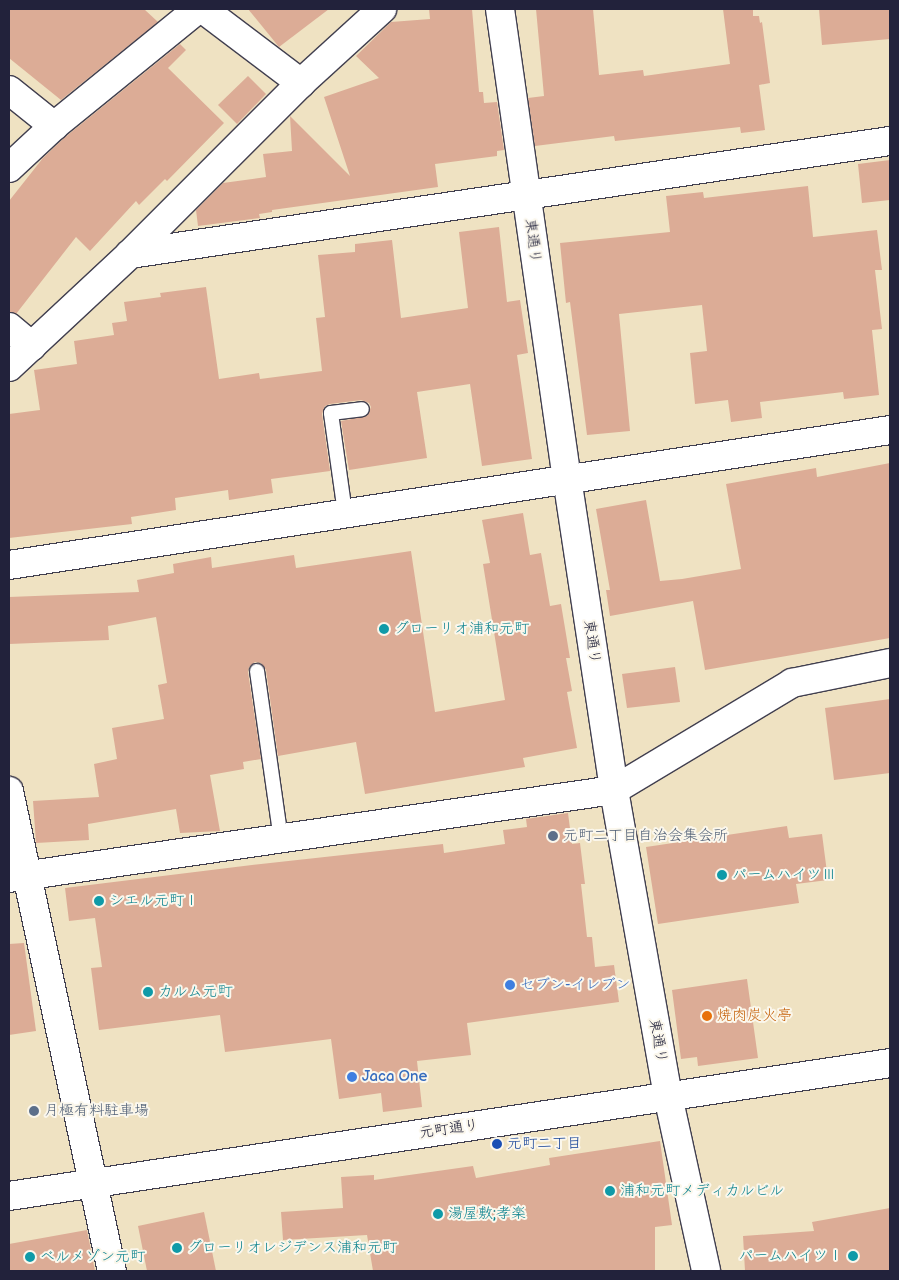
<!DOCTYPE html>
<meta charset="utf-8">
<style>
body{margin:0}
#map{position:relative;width:899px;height:1280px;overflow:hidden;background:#efe2c2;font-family:"Balsamiq Sans","Klee One",sans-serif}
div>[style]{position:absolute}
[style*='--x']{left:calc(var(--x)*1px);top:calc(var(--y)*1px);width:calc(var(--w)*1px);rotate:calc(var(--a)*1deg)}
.building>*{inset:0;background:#dcac96}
.roads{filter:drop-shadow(1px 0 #413f4f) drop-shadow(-1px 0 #413f4f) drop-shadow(0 1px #413f4f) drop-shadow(0 -1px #413f4f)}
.lane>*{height:14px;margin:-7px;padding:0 7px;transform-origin:7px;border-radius:7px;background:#fff}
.street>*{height:28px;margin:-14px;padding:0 14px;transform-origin:14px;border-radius:14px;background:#fff}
.secondary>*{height:28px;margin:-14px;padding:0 14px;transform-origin:14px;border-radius:14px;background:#fff}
.dots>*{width:14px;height:14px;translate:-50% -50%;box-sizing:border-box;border:2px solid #fbf7ec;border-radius:50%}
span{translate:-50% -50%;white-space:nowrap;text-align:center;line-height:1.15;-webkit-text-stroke:4px #fbf7ec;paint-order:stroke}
.street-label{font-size:15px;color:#22223b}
.culture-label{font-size:15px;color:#0d838f}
.left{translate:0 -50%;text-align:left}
.right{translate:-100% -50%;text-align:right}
.service-label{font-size:15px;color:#4e5e75}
.shop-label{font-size:15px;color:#366cbe}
.food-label{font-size:15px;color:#c56008}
.transit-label{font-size:15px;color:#164399}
.frame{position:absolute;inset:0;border:10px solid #22223b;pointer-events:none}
</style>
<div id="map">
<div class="building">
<div style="clip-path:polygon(9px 9px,144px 9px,158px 22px,61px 100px,9px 58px)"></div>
<div style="clip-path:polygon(248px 9px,329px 9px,279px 47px)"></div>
<div style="clip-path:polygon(429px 9px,472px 9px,479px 92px,483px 92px,484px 103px,497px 102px,504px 150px,497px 151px,497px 156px,435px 164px,438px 187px,272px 210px,272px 212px,259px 214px,260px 218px,198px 226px,196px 210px,223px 183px,266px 177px,263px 154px,292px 151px,290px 116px,350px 176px,324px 97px,379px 78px,356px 56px,391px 22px,430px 19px)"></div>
<div style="clip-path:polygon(536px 9px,593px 9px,599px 75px,643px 70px,644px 76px,730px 64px,723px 9px,753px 9px,753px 16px,759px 16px,760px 23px,762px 22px,770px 83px,759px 85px,765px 130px,741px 133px,740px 127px,615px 141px,614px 136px,535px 146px,528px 98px,544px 96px)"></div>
<div style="clip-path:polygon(819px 9px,890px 9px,890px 39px,822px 45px)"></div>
<div style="clip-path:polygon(180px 44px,186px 50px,168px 68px,224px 123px,167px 181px,165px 179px,139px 205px,136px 201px,90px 251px,76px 237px,16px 314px,9px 312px,9px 201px,43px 158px,64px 138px)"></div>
<div style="clip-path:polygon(248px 76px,266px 94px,237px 124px,218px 105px)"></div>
<div style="clip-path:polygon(890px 160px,890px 200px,862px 203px,858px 164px)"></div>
<div style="clip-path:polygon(808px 186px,813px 237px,877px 230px,882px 270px,875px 270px,882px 329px,872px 330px,879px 395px,844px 399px,843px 392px,760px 402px,762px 418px,731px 422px,728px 400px,695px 404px,690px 353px,707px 351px,702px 305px,619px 314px,630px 431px,587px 435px,570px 302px,566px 303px,560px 243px,670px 232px,666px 196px,703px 192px,704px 198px)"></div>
<div style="clip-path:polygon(499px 227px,507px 302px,520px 300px,528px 353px,517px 355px,532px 459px,482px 466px,470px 384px,417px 392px,427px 458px,349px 470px,341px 421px,367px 416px,371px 407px,369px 403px,361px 400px,330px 404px,325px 406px,322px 414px,330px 471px,271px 479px,273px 493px,229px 500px,228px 490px,175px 498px,176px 510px,131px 517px,132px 524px,9px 538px,9px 414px,40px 410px,34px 370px,77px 364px,74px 341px,114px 335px,112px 323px,127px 321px,124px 302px,161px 297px,160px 293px,206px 287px,219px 379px,259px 373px,260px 379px,322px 371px,316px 318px,325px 317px,318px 255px,355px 252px,355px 244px,392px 240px,401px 318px,468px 308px,459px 232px)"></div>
<div style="clip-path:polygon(890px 463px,890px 638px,705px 670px,693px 601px,610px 616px,606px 590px,610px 590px,596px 509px,646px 500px,660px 581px,682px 579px,741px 569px,726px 484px,816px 468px,817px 477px)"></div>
<div style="clip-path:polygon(523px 513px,530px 555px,541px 553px,550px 606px,561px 604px,570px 658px,566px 658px,572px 691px,567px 692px,577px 748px,523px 758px,525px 767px,365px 794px,356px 742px,278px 756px,266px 670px,261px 663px,255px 662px,249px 667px,248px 672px,261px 759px,243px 762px,244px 769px,210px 775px,220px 831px,180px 833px,176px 809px,88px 824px,89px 840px,36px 843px,33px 801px,99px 797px,94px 764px,117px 759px,112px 728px,164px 719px,158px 685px,167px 683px,156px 617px,108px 626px,109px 640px,9px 644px,9px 597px,139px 592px,137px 580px,174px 573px,173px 564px,211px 557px,212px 568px,294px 555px,296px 568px,411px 551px,435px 712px,505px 700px,483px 564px,490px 563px,482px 520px)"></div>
<div style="clip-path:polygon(675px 667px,680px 702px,627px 708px,622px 674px)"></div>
<div style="clip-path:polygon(890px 699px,890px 773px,834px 780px,825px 708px)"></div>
<div style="clip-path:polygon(568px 813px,572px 844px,580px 843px,585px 884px,581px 884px,587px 937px,592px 937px,595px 967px,614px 965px,619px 1002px,467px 1023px,471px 1055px,417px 1061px,422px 1107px,383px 1112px,381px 1093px,339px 1099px,331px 1039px,225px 1052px,220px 1015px,99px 1030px,91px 968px,102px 967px,95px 918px,69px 921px,65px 888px,261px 864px,443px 844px,444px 853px,505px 844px,503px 830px,527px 827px,526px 819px)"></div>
<div style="clip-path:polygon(787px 826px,789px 838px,822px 834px,828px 880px,796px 884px,799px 903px,658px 924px,646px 847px)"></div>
<div style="clip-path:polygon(24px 943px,36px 1031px,9px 1035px,9px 944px)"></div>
<div style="clip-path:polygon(747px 979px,758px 1058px,698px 1066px,697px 1057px,681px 1059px,672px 990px)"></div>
<div style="clip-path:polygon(660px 1141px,672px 1225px,655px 1227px,655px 1271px,373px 1271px,367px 1235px,283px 1240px,281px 1212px,343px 1208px,341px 1177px,374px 1175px,374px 1180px,473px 1166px,476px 1178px,550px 1165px,549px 1158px)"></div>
<div style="clip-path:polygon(890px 1208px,890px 1271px,745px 1271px,743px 1236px,814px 1231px,812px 1222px)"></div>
<div style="clip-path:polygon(204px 1212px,216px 1271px,147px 1271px,138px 1226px)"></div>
<div style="clip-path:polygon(87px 1230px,95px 1271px,9px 1271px,9px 1244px)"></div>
</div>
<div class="roads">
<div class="lane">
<div style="--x:345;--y:513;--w:101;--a:-98"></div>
<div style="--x:331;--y:413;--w:31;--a:-7"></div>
<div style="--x:257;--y:671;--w:170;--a:81.9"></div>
</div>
<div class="street">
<div style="--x:203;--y:9;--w:123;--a:37.1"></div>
<div style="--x:500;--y:9;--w:474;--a:81.9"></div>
<div style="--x:567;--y:478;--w:316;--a:81.4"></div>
<div style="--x:614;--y:790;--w:311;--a:80"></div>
<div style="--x:668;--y:1096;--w:179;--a:77.7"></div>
<div style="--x:9;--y:90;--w:58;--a:38.7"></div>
<div style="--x:9;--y:168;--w:62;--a:-43"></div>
<div style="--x:54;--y:126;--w:186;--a:-39.1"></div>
<div style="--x:130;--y:254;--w:768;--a:-8.46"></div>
<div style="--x:9;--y:327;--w:30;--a:40"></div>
<div style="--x:9;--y:367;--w:166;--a:-43"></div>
<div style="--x:130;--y:254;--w:242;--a:-45"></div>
<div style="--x:301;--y:83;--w:110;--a:-42.4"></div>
<div style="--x:9;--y:565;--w:891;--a:-8.71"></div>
<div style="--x:9;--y:791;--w:491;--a:77.9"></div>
<div style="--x:9;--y:878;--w:611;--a:-8.28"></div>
<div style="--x:614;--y:790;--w:208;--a:-31"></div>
<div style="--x:792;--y:683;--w:100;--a:-11.5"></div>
</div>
<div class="secondary">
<div style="--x:9;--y:1196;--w:891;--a:-8.58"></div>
</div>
</div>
<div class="dots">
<div style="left:384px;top:629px;background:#0f9aa8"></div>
<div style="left:553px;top:836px;background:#5c6f8a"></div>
<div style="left:722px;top:875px;background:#0f9aa8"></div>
<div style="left:99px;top:901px;background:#0f9aa8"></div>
<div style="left:510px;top:985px;background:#3f7fe0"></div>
<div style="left:148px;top:992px;background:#0f9aa8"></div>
<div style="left:707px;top:1016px;background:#e8710a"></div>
<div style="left:352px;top:1077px;background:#3f7fe0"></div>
<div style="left:34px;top:1111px;background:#5c6f8a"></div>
<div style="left:497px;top:1144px;background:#1a4fb4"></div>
<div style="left:610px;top:1191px;background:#0f9aa8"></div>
<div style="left:438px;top:1214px;background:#0f9aa8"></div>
<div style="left:177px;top:1248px;background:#0f9aa8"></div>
<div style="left:853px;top:1256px;background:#0f9aa8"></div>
<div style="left:30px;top:1257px;background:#0f9aa8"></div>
</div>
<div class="street-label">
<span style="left:533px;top:241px;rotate:82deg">東通り</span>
<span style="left:592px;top:642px;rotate:81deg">東通り</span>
<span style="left:658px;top:1041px;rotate:80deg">東通り</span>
<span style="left:449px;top:1129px;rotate:-8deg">元町通り</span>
</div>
<div class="culture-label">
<span class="left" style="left:394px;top:629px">グローリオ浦和元町</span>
<span class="left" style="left:732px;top:875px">パームハイツⅢ</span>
<span class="left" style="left:109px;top:901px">シエル元町Ⅰ</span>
<span class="left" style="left:158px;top:992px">カルム元町</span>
<span class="left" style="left:620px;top:1191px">浦和元町メディカルビル</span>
<span class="left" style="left:448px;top:1214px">湯屋敷;孝楽</span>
<span class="left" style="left:187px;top:1248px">グローリオレジデンス浦和元町</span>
<span class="right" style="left:843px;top:1256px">パームハイツⅠ</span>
<span class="left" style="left:40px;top:1257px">ベルメゾン元町</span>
</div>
<div class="service-label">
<span class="left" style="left:563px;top:836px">元町二丁目自治会集会所</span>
<span class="left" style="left:44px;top:1111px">月極有料駐車場</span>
</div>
<div class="shop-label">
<span class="left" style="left:520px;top:985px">セブン-イレブン</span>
<span class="left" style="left:362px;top:1077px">Jaca One</span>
</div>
<div class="food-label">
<span class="left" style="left:717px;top:1016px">焼肉炭火亭</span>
</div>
<div class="transit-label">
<span class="left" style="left:507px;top:1144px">元町二丁目</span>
</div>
<div class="frame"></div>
</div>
